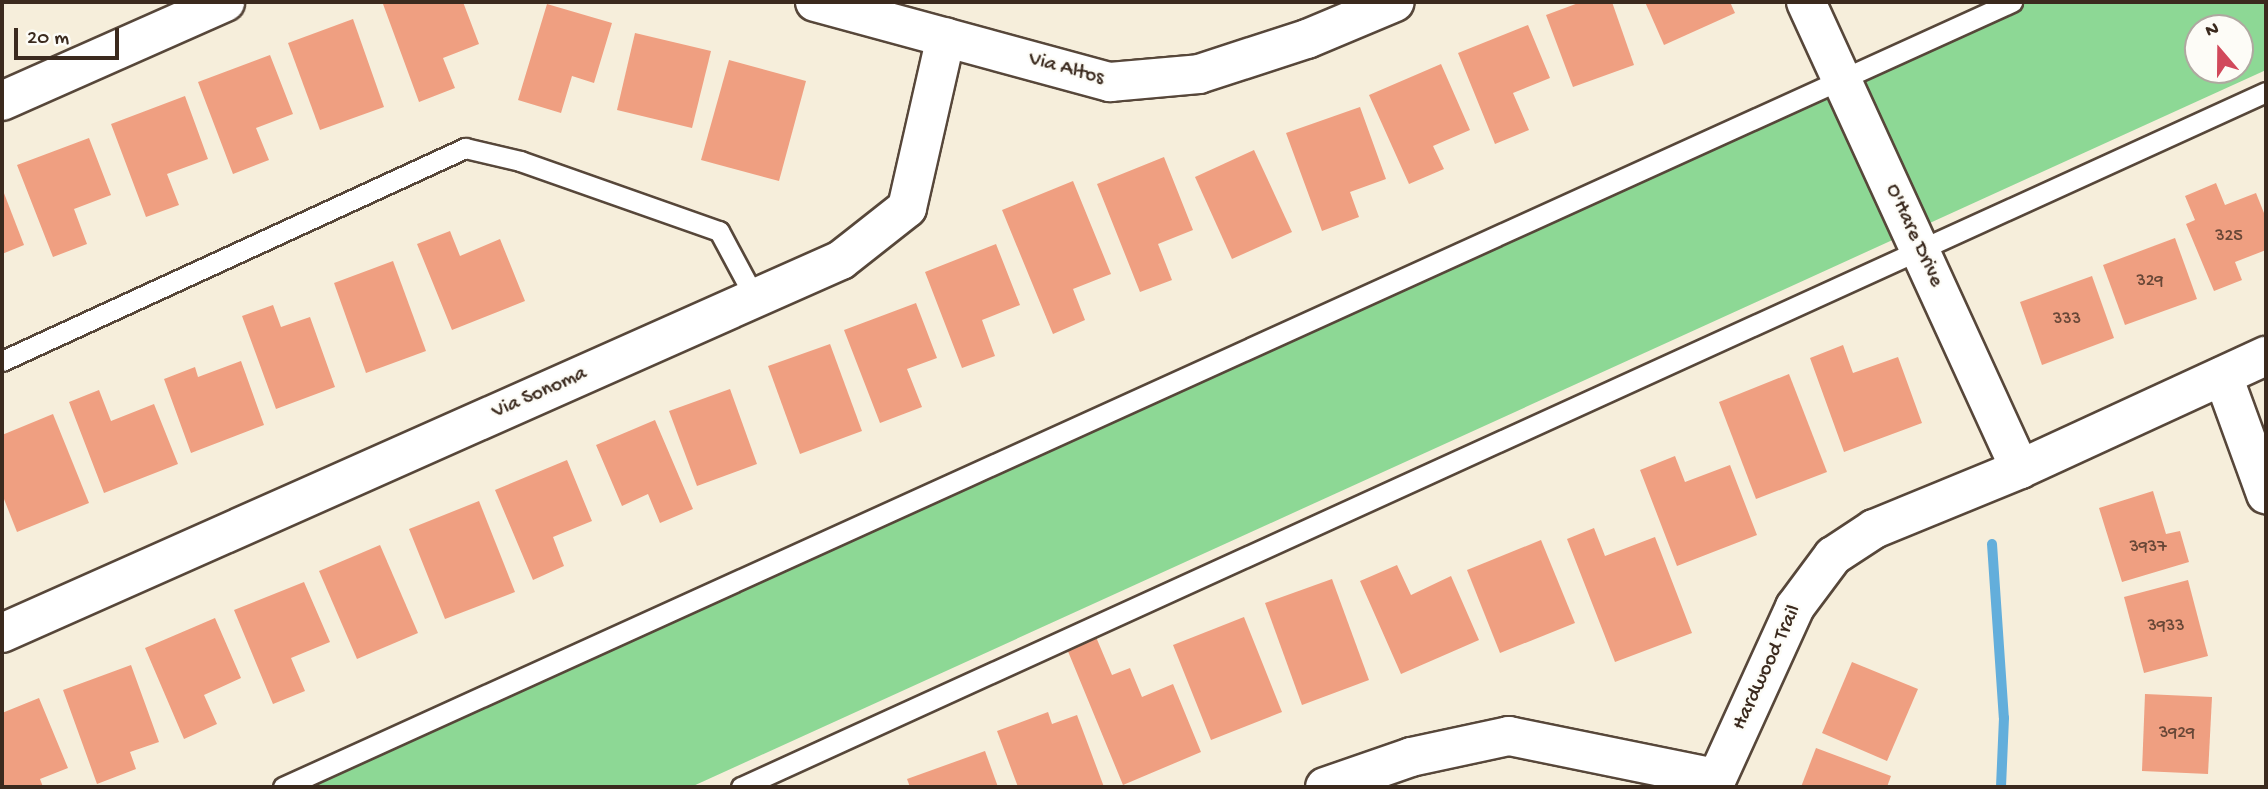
<!DOCTYPE html>
<style>
body{margin:0}
#map{position:relative;width:2268px;height:789px;overflow:hidden;background:#f6eedb;font-family:"Gochi Hand",sans-serif}
div>[style]{position:absolute}
[style*='--x']{left:calc(var(--x)*1px);top:calc(var(--y)*1px);width:calc(var(--w)*1px);rotate:calc(var(--a)*1deg)}
.green>*{inset:0;background:#8dd895}
.stream>*{height:10px;margin:-5px;padding:0 5px;transform-origin:5px;border-radius:5px;background:#63aedb}
.building>*{inset:0;background:#ef9f81}
.roads{filter:drop-shadow(2px 0 #57473a) drop-shadow(-2px 0 #57473a) drop-shadow(0 2px #57473a) drop-shadow(0 -2px #57473a)}
.service>*{height:19px;margin:-9.5px;padding:0 9.5px;transform-origin:9.5px;border-radius:9.5px;background:#fff}
.minor>*{height:38px;margin:-19px;padding:0 19px;transform-origin:19px;border-radius:19px;background:#fff}
span{translate:-50% -50%;white-space:nowrap;text-align:center;line-height:1.15;-webkit-text-stroke:5px #fdfcf7;paint-order:stroke}
.number-label{font-size:18px;color:#684737}
.number-label span{-webkit-text-stroke-width:0}
.street-label{font-size:21px;color:#3b2a1e}
.frame{position:absolute;inset:0;border:4px solid #3b2a1e;pointer-events:none}
.north{position:absolute;left:2184px;top:14px;width:70px;height:70px;box-sizing:border-box;background:#fdfcf7;border:2px solid #afa8a0;border-radius:50%;rotate:340deg;font-size:19px;font-weight:700;line-height:28px;text-align:center;color:#3b2a1e}
.north::after{content:'';display:block;margin:auto;width:24px;height:32px;background:#d1495b;clip-path:polygon(50% 0,100% 100%,50% 72%,0 100%)}
.scale{position:absolute;left:14px;top:28px;width:105px;height:32px;box-sizing:border-box;border:4px solid #3b2a1e;border-top:0;padding-left:9px;font-size:21px;line-height:24px;white-space:nowrap;color:#3b2a1e;-webkit-text-stroke:5px #fdfcf7;paint-order:stroke}
</style>
<div id="map">
<div class="green">
<div style="clip-path:polygon(evenodd,2028px 2px,2266px 2px,2266px 70px,691px 787px,301px 787px,2028px 2px,2198px 28px,2240px 28px,2240px 70px,2198px 70px,2198px 28px)"></div>
</div>
<div class="stream">
<div style="--x:1992;--y:544;--w:174;--a:86.1"></div>
<div style="--x:2004;--y:718;--w:69;--a:92.5"></div>
</div>
<div class="building">
<div style="clip-path:polygon(388px 2px,463px 2px,479px 44px,443px 58px,455px 88px,419px 102px,383px 4px)"></div>
<div style="clip-path:polygon(1581px 2px,1612px 2px,1634px 65px,1573px 87px,1546px 15px)"></div>
<div style="clip-path:polygon(1645px 2px,1730px 2px,1735px 13px,1664px 45px)"></div>
<div style="clip-path:polygon(547px 4px,612px 23px,594px 83px,572px 76px,561px 113px,518px 100px)"></div>
<div style="clip-path:polygon(353px 19px,384px 107px,320px 130px,288px 43px)"></div>
<div style="clip-path:polygon(1528px 25px,1550px 78px,1513px 93px,1529px 130px,1495px 144px,1458px 53px)"></div>
<div style="clip-path:polygon(635px 33px,711px 51px,692px 128px,617px 110px)"></div>
<div style="clip-path:polygon(270px 55px,293px 114px,256px 128px,269px 160px,233px 174px,198px 82px)"></div>
<div style="clip-path:polygon(729px 60px,806px 81px,779px 181px,701px 160px)"></div>
<div style="clip-path:polygon(1441px 64px,1470px 130px,1433px 146px,1444px 169px,1409px 184px,1369px 95px)"></div>
<div style="clip-path:polygon(185px 96px,208px 159px,167px 174px,179px 205px,146px 217px,111px 124px)"></div>
<div style="clip-path:polygon(1360px 107px,1386px 179px,1350px 192px,1359px 217px,1322px 231px,1286px 133px)"></div>
<div style="clip-path:polygon(89px 138px,111px 195px,74px 209px,87px 244px,53px 257px,17px 165px)"></div>
<div style="clip-path:polygon(1254px 150px,1292px 232px,1232px 259px,1195px 177px)"></div>
<div style="clip-path:polygon(1164px 157px,1193px 230px,1158px 244px,1172px 280px,1140px 292px,1097px 184px)"></div>
<div style="clip-path:polygon(1073px 181px,1111px 274px,1073px 289px,1085px 320px,1053px 334px,1002px 210px)"></div>
<div style="clip-path:polygon(2216px 183px,2225px 205px,2256px 193px,2266px 218px,2266px 250px,2235px 262px,2242px 280px,2214px 291px,2186px 224px,2195px 220px,2185px 196px)"></div>
<div style="clip-path:polygon(2px 188px,24px 245px,2px 254px)"></div>
<div style="clip-path:polygon(450px 231px,460px 256px,500px 239px,525px 301px,452px 330px,417px 244px)"></div>
<div style="clip-path:polygon(2175px 238px,2197px 299px,2125px 325px,2103px 265px)"></div>
<div style="clip-path:polygon(996px 244px,1020px 305px,982px 320px,995px 356px,962px 368px,925px 272px)"></div>
<div style="clip-path:polygon(393px 261px,426px 351px,366px 373px,334px 283px)"></div>
<div style="clip-path:polygon(2092px 276px,2114px 338px,2042px 365px,2020px 302px)"></div>
<div style="clip-path:polygon(916px 303px,937px 358px,907px 369px,922px 407px,880px 423px,844px 330px)"></div>
<div style="clip-path:polygon(273px 305px,281px 327px,310px 317px,335px 387px,276px 409px,242px 316px)"></div>
<div style="clip-path:polygon(830px 344px,862px 431px,800px 454px,768px 366px)"></div>
<div style="clip-path:polygon(1843px 345px,1853px 373px,1898px 357px,1922px 423px,1844px 452px,1810px 358px)"></div>
<div style="clip-path:polygon(241px 361px,264px 425px,191px 453px,164px 379px,195px 367px,198px 377px)"></div>
<div style="clip-path:polygon(1789px 374px,1827px 472px,1756px 499px,1719px 402px)"></div>
<div style="clip-path:polygon(730px 389px,757px 464px,697px 486px,669px 411px)"></div>
<div style="clip-path:polygon(99px 390px,111px 421px,154px 404px,178px 464px,104px 493px,69px 402px)"></div>
<div style="clip-path:polygon(53px 414px,89px 503px,17px 532px,2px 494px,2px 435px)"></div>
<div style="clip-path:polygon(655px 420px,693px 509px,660px 523px,648px 494px,622px 506px,596px 445px)"></div>
<div style="clip-path:polygon(1675px 456px,1685px 482px,1730px 465px,1757px 535px,1677px 566px,1640px 470px)"></div>
<div style="clip-path:polygon(567px 460px,592px 521px,553px 537px,564px 566px,533px 580px,495px 490px)"></div>
<div style="clip-path:polygon(2153px 491px,2166px 534px,2180px 531px,2189px 562px,2122px 582px,2099px 508px)"></div>
<div style="clip-path:polygon(479px 501px,515px 592px,445px 619px,409px 529px)"></div>
<div style="clip-path:polygon(1594px 528px,1605px 556px,1655px 537px,1692px 633px,1615px 662px,1567px 539px)"></div>
<div style="clip-path:polygon(1541px 540px,1575px 623px,1500px 653px,1467px 570px)"></div>
<div style="clip-path:polygon(380px 545px,418px 633px,357px 659px,319px 571px)"></div>
<div style="clip-path:polygon(1397px 565px,1411px 595px,1451px 576px,1479px 640px,1401px 674px,1360px 581px)"></div>
<div style="clip-path:polygon(1332px 579px,1369px 680px,1302px 705px,1265px 603px)"></div>
<div style="clip-path:polygon(2188px 580px,2208px 656px,2144px 673px,2124px 597px)"></div>
<div style="clip-path:polygon(304px 582px,330px 642px,291px 658px,305px 691px,273px 704px,234px 610px)"></div>
<div style="clip-path:polygon(1244px 617px,1282px 712px,1211px 740px,1173px 645px)"></div>
<div style="clip-path:polygon(215px 618px,241px 678px,204px 695px,217px 724px,184px 739px,145px 648px)"></div>
<div style="clip-path:polygon(1096px 637px,1112px 675px,1130px 668px,1142px 697px,1173px 684px,1201px 752px,1123px 785px,1067px 649px)"></div>
<div style="clip-path:polygon(1852px 662px,1918px 689px,1887px 761px,1822px 733px)"></div>
<div style="clip-path:polygon(131px 665px,159px 742px,130px 752px,136px 769px,97px 784px,63px 690px)"></div>
<div style="clip-path:polygon(2145px 694px,2212px 697px,2208px 774px,2142px 771px)"></div>
<div style="clip-path:polygon(39px 698px,68px 768px,40px 779px,43px 787px,2px 787px,2px 713px)"></div>
<div style="clip-path:polygon(1048px 712px,1052px 724px,1077px 715px,1104px 787px,1018px 787px,997px 731px)"></div>
<div style="clip-path:polygon(1816px 748px,1891px 776px,1887px 787px,1801px 787px)"></div>
<div style="clip-path:polygon(985px 751px,998px 787px,910px 787px,907px 779px)"></div>
</div>
<div class="roads">
<div class="service">
<div style="--x:2;--y:361;--w:510;--a:-24.7"></div>
<div style="--x:465;--y:148;--w:57;--a:13.3"></div>
<div style="--x:520;--y:161;--w:211;--a:19.4"></div>
<div style="--x:719;--y:231;--w:76;--a:61.8"></div>
<div style="--x:283;--y:787;--w:1899;--a:-24.42"></div>
<div style="--x:741;--y:787;--w:1676;--a:-24.5"></div>
</div>
<div class="minor">
<div style="--x:815;--y:2;--w:306;--a:15.2"></div>
<div style="--x:1110;--y:82;--w:89;--a:-5.1"></div>
<div style="--x:1199;--y:74;--w:114;--a:-18"></div>
<div style="--x:1307;--y:39;--w:95;--a:-22.8"></div>
<div style="--x:1806;--y:2;--w:514;--a:65.38"></div>
<div style="--x:2;--y:101;--w:244;--a:-23.9"></div>
<div style="--x:2223;--y:376;--w:126;--a:70"></div>
<div style="--x:2;--y:633;--w:918;--a:-23.97"></div>
<div style="--x:841;--y:260;--w:84;--a:-38.2"></div>
<div style="--x:907;--y:208;--w:175;--a:-77.2"></div>
<div style="--x:1325;--y:787;--w:91;--a:-19.2"></div>
<div style="--x:1411;--y:757;--w:100;--a:-12.1"></div>
<div style="--x:1509;--y:736;--w:211;--a:11.5"></div>
<div style="--x:1713;--y:787;--w:198;--a:-65.5"></div>
<div style="--x:1795;--y:607;--w:64;--a:-53.3"></div>
<div style="--x:1833;--y:556;--w:49;--a:-33.4"></div>
<div style="--x:1874;--y:529;--w:158;--a:-22.3"></div>
<div style="--x:2020;--y:469;--w:271;--a:-24.7"></div>
</div>
</div>
<div class="number-label">
<span style="left:2229px;top:237px">325</span>
<span style="left:2150px;top:282px">329</span>
<span style="left:2067px;top:320px">333</span>
<span style="left:2148px;top:548px">3937</span>
<span style="left:2166px;top:627px">3933</span>
<span style="left:2177px;top:734px">3929</span>
</div>
<div class="street-label">
<span style="left:1066px;top:70px;rotate:15deg">Via Altos</span>
<span style="left:1913px;top:236px;rotate:65deg">O'Hare Drive</span>
<span style="left:540px;top:394px;rotate:-24deg">Via Sonoma</span>
<span style="left:1768px;top:668px;rotate:-65deg">Hardwood Trail</span>
</div>
<div class="frame"></div>
<div class="north">N</div>
<div class="scale">20 m</div>
</div>
